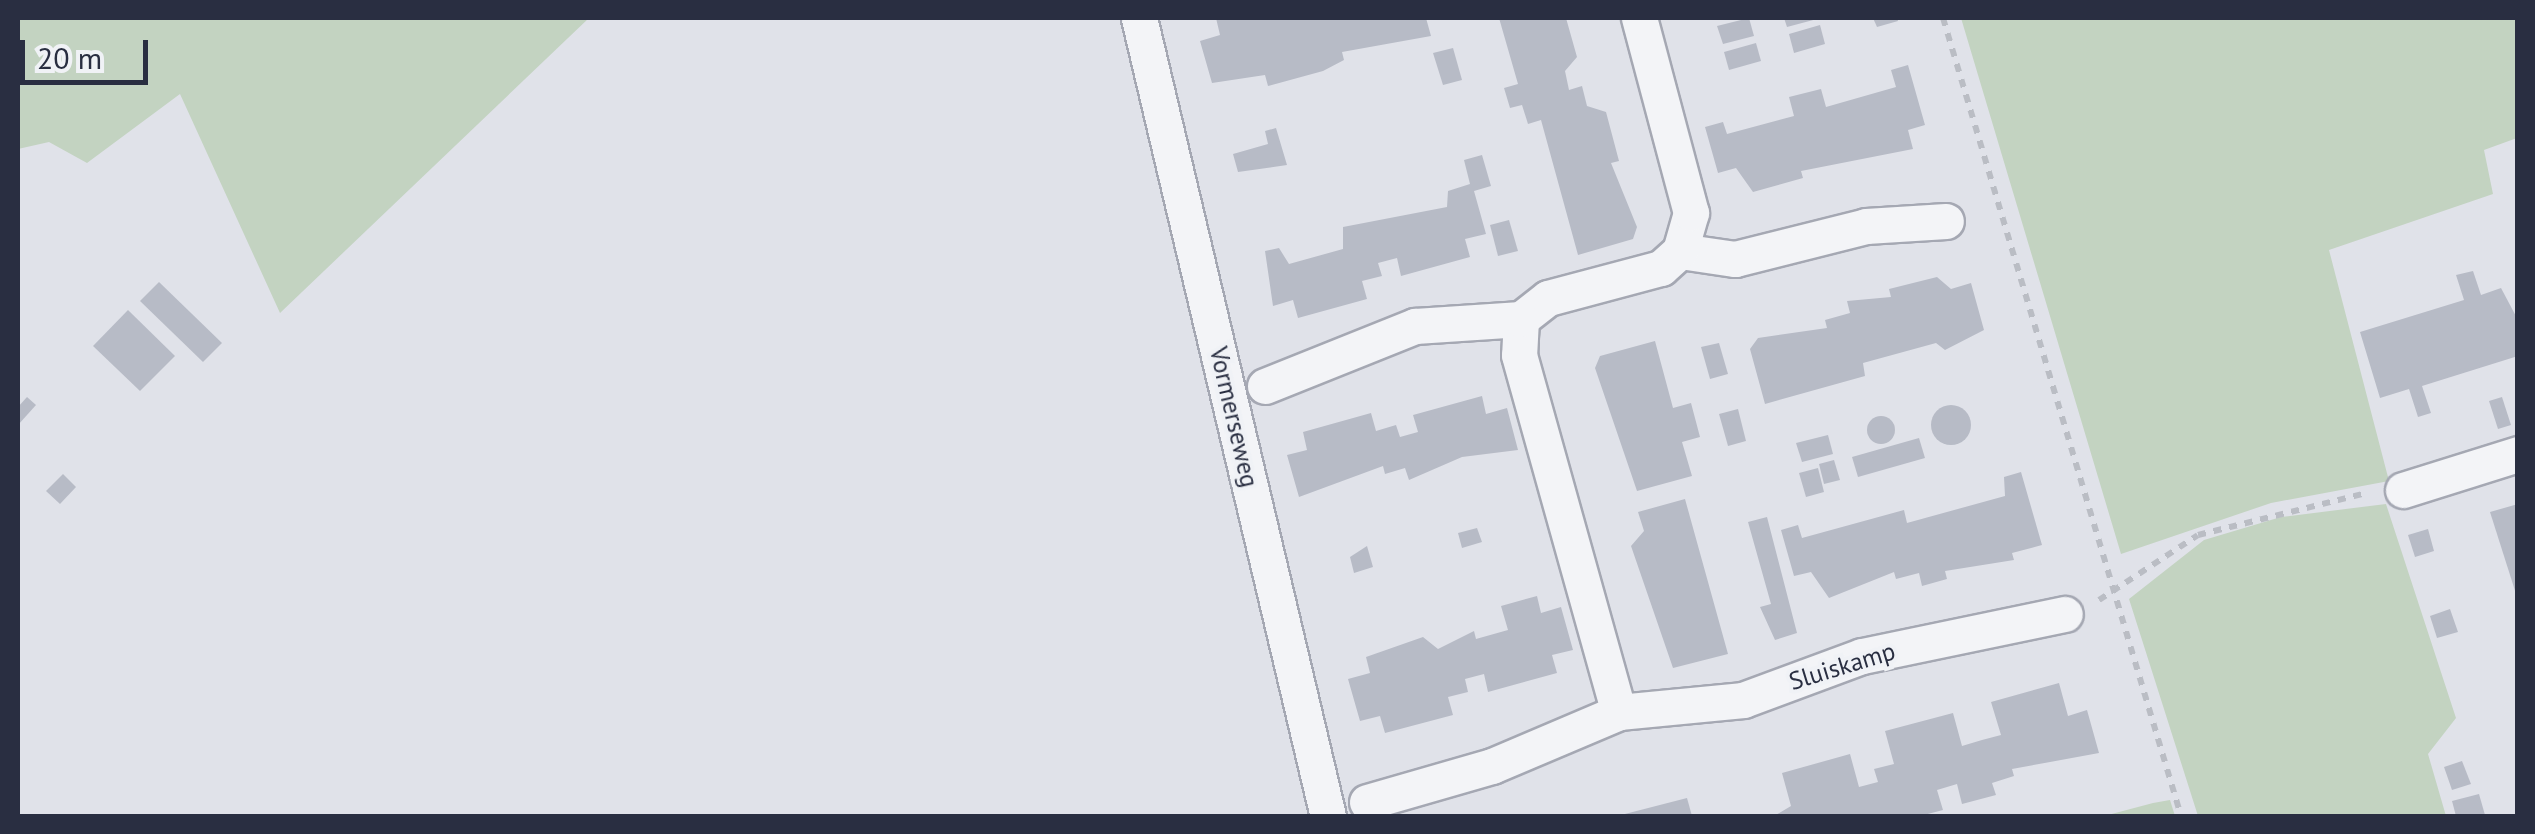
<!DOCTYPE html>
<style>
body{margin:0}
#map{position:relative;width:2535px;height:834px;overflow:hidden;background:#e0e2e9;font-family:"PT Sans",sans-serif}
div>[style]{position:absolute}
[style*='--x']{left:calc(var(--x)*1px);top:calc(var(--y)*1px);width:calc(var(--w)*1px);rotate:calc(var(--a)*1deg)}
.green>*{inset:0;background:#c3d3c1}
.building>*{inset:0;background:#b7bbc6}
.round{border-radius:50%}
.path>*{height:6px;margin-top:-3px;transform-origin:0;background:repeating-linear-gradient(90deg,#babdc4 0 8px,transparent 0 16px)}
.roads{filter:drop-shadow(2px 0 #a5a8b3) drop-shadow(-2px 0 #a5a8b3) drop-shadow(0 2px #a5a8b3) drop-shadow(0 -2px #a5a8b3)}
.street>*{height:35px;margin:-17.5px;padding:0 17.5px;transform-origin:17.5px;border-radius:17.5px;background:#f3f4f7}
span{translate:-50% -50%;white-space:nowrap;text-align:center;line-height:1.15;-webkit-text-stroke:8px #f0f2f6;paint-order:stroke}
.street-label{font-size:25px;color:#292e41}
.frame{position:absolute;inset:0;border:20px solid #292e41;pointer-events:none}
.scale{position:absolute;left:20px;top:40px;width:128px;height:45px;box-sizing:border-box;border:5px solid #292e41;border-top:0;padding-left:12px;font-size:30px;line-height:35px;white-space:nowrap;color:#292e41;-webkit-text-stroke:8px #f0f2f6;paint-order:stroke}
</style>
<div id="map">
<div class="green">
<div style="clip-path:polygon(18px 18px,589px 18px,280px 313px,180px 94px,87px 163px,49px 142px,18px 149px)"></div>
<div style="clip-path:polygon(1961px 18px,2517px 18px,2517px 138px,2484px 150px,2493px 194px,2329px 250px,2389px 481px,2271px 503px,2121px 554px)"></div>
<div style="clip-path:polygon(2386px 504px,2456px 718px,2428px 754px,2446px 816px,2198px 816px,2129px 599px,2204px 540px,2281px 517px)"></div>
<div style="clip-path:polygon(2170px 800px,2175px 816px,2104px 816px,2153px 803px)"></div>
</div>
<div class="building">
<div style="clip-path:polygon(1216px 18px,1426px 18px,1431px 36px,1342px 52px,1344px 60px,1323px 71px,1268px 86px,1265px 75px,1212px 83px,1200px 41px,1220px 35px)"></div>
<div style="clip-path:polygon(1499px 18px,1566px 18px,1577px 57px,1565px 71px,1569px 90px,1582px 86px,1587px 106px,1606px 112px,1619px 161px,1611px 163px,1637px 227px,1633px 239px,1578px 255px,1541px 120px,1528px 124px,1522px 105px,1510px 108px,1504px 88px,1518px 84px)"></div>
<div style="clip-path:polygon(1749px 18px,1754px 36px,1723px 44px,1717px 26px)"></div>
<div style="clip-path:polygon(1784px 18px,1817px 18px,1817px 19px,1787px 27px)"></div>
<div style="clip-path:polygon(1873px 18px,1897px 18px,1898px 21px,1877px 27px)"></div>
<div style="clip-path:polygon(1820px 25px,1825px 44px,1794px 53px,1789px 34px)"></div>
<div style="clip-path:polygon(1756px 43px,1761px 61px,1729px 70px,1724px 52px)"></div>
<div style="clip-path:polygon(1453px 48px,1462px 80px,1443px 85px,1433px 53px)"></div>
<div style="clip-path:polygon(1908px 65px,1925px 125px,1908px 130px,1913px 149px,1801px 171px,1803px 178px,1753px 192px,1736px 168px,1718px 173px,1705px 127px,1723px 122px,1727px 134px,1794px 116px,1789px 97px,1821px 89px,1826px 107px,1896px 87px,1891px 70px)"></div>
<div style="clip-path:polygon(1276px 128px,1287px 165px,1238px 172px,1233px 154px,1268px 144px,1265px 131px)"></div>
<div style="clip-path:polygon(1482px 155px,1491px 186px,1474px 191px,1486px 234px,1465px 239px,1470px 257px,1401px 276px,1397px 258px,1378px 263px,1382px 276px,1362px 281px,1367px 299px,1298px 318px,1293px 300px,1273px 306px,1265px 251px,1279px 248px,1289px 264px,1343px 249px,1343px 227px,1447px 207px,1448px 191px,1470px 184px,1464px 160px)"></div>
<div style="clip-path:polygon(1509px 220px,1518px 251px,1498px 256px,1490px 225px)"></div>
<div style="clip-path:polygon(2473px 271px,2481px 295px,2501px 288px,2518px 320px,2518px 356px,2422px 386px,2431px 413px,2418px 417px,2409px 389px,2380px 398px,2360px 332px,2464px 300px,2456px 275px)"></div>
<div style="clip-path:polygon(1937px 277px,1951px 289px,1971px 283px,1984px 330px,1945px 350px,1936px 343px,1863px 363px,1865px 376px,1765px 404px,1750px 349px,1758px 338px,1827px 328px,1825px 320px,1850px 313px,1847px 301px,1891px 297px,1889px 289px)"></div>
<div style="clip-path:polygon(159px 282px,222px 343px,203px 362px,140px 301px)"></div>
<div style="clip-path:polygon(128px 310px,175px 356px,140px 391px,93px 346px)"></div>
<div style="clip-path:polygon(1655px 341px,1673px 408px,1691px 403px,1700px 437px,1682px 442px,1692px 476px,1637px 491px,1595px 368px,1600px 356px)"></div>
<div style="clip-path:polygon(1719px 343px,1728px 374px,1710px 379px,1701px 347px)"></div>
<div style="clip-path:polygon(1482px 396px,1486px 414px,1507px 408px,1518px 450px,1462px 457px,1409px 480px,1405px 468px,1385px 474px,1383px 466px,1299px 497px,1287px 455px,1307px 450px,1303px 432px,1371px 413px,1376px 431px,1396px 425px,1400px 437px,1418px 432px,1413px 415px)"></div>
<div style="clip-path:polygon(27px 397px,36px 405px,18px 425px,18px 407px)"></div>
<div style="clip-path:polygon(2502px 397px,2511px 425px,2498px 429px,2489px 401px)"></div>
<div class="round" style="left:1931px;top:405px;width:40px;height:40px"></div>
<div style="clip-path:polygon(1738px 409px,1746px 441px,1728px 446px,1719px 414px)"></div>
<div class="round" style="left:1867px;top:416px;width:28px;height:28px"></div>
<div style="clip-path:polygon(1828px 435px,1833px 454px,1802px 462px,1796px 443px)"></div>
<div style="clip-path:polygon(1919px 438px,1925px 458px,1858px 477px,1852px 457px)"></div>
<div style="clip-path:polygon(1834px 460px,1840px 480px,1824px 484px,1819px 464px)"></div>
<div style="clip-path:polygon(1818px 468px,1824px 492px,1806px 497px,1799px 473px)"></div>
<div style="clip-path:polygon(2021px 472px,2042px 545px,2012px 553px,2014px 560px,1945px 571px,1947px 579px,1922px 586px,1919px 573px,1896px 579px,1894px 572px,1829px 598px,1811px 572px,1794px 576px,1781px 530px,1798px 525px,1802px 538px,1904px 510px,1907px 523px,2005px 496px,2004px 477px)"></div>
<div style="clip-path:polygon(63px 474px,76px 487px,60px 504px,46px 491px)"></div>
<div style="clip-path:polygon(1685px 499px,1728px 654px,1673px 668px,1631px 546px,1644px 531px,1638px 512px)"></div>
<div style="clip-path:polygon(2518px 504px,2518px 597px,2517px 597px,2490px 512px)"></div>
<div style="clip-path:polygon(1767px 517px,1797px 633px,1775px 640px,1760px 607px,1771px 604px,1748px 522px)"></div>
<div style="clip-path:polygon(1477px 528px,1482px 542px,1462px 548px,1458px 533px)"></div>
<div style="clip-path:polygon(2428px 529px,2434px 551px,2415px 557px,2408px 535px)"></div>
<div style="clip-path:polygon(1367px 546px,1373px 567px,1354px 573px,1350px 557px)"></div>
<div style="clip-path:polygon(1537px 596px,1541px 613px,1561px 607px,1573px 650px,1552px 655px,1557px 673px,1488px 692px,1484px 674px,1465px 679px,1468px 692px,1448px 697px,1453px 715px,1385px 733px,1380px 716px,1360px 721px,1348px 679px,1370px 673px,1366px 657px,1423px 637px,1438px 649px,1474px 631px,1476px 639px,1508px 630px,1501px 606px)"></div>
<div style="clip-path:polygon(2450px 609px,2458px 632px,2437px 638px,2430px 616px)"></div>
<div style="clip-path:polygon(2059px 683px,2068px 716px,2087px 710px,2099px 753px,2012px 769px,2014px 776px,1992px 783px,1996px 795px,1962px 804px,1957px 784px,1937px 790px,1943px 810px,1920px 816px,1774px 816px,1791px 806px,1782px 773px,1850px 754px,1859px 787px,1878px 782px,1874px 769px,1894px 764px,1885px 731px,1953px 713px,1962px 746px,1982px 740px,2001px 735px,1991px 702px)"></div>
<div style="clip-path:polygon(2462px 761px,2471px 784px,2452px 790px,2444px 767px)"></div>
<div style="clip-path:polygon(2479px 794px,2485px 815px,2456px 816px,2452px 801px)"></div>
<div style="clip-path:polygon(1687px 798px,1692px 816px,1622px 816px,1621px 815px)"></div>
</div>
<div class="path">
<div style="--x:1943;--y:18;--w:833;--a:73.39"></div>
<div style="--x:2099;--y:600;--w:118;--a:-33.3"></div>
<div style="--x:2198;--y:535;--w:173;--a:-14"></div>
</div>
<div class="roads">
<div class="street">
<div style="--x:1139;--y:18;--w:820;--a:76.68"></div>
<div style="--x:1680;--y:251;--w:56;--a:8.3"></div>
<div style="--x:1735;--y:259;--w:135;--a:-14.1"></div>
<div style="--x:1866;--y:226;--w:80;--a:-3.6"></div>
<div style="--x:1521;--y:319;--w:36;--a:93"></div>
<div style="--x:1519;--y:355;--w:371;--a:74.4"></div>
<div style="--x:1265;--y:386;--w:162;--a:-21.8"></div>
<div style="--x:1415;--y:326;--w:106;--a:-3.8"></div>
<div style="--x:1521;--y:319;--w:34;--a:-38"></div>
<div style="--x:1548;--y:298;--w:117;--a:-14.9"></div>
<div style="--x:1661;--y:268;--w:25;--a:-42"></div>
<div style="--x:1680;--y:251;--w:40;--a:-74"></div>
<div style="--x:1691;--y:213;--w:202;--a:-104.9"></div>
<div style="--x:2403;--y:490;--w:121;--a:-17.4"></div>
<div style="--x:1367;--y:802;--w:130;--a:-16.1"></div>
<div style="--x:1492;--y:766;--w:138;--a:-23"></div>
<div style="--x:1619;--y:712;--w:125;--a:-5.5"></div>
<div style="--x:1743;--y:700;--w:127;--a:-20.3"></div>
<div style="--x:1862;--y:656;--w:207;--a:-11.7"></div>
</div>
</div>
<div class="street-label">
<span style="left:1234px;top:417px;rotate:77deg">Vormerseweg</span>
<span style="left:1842px;top:666px;rotate:-17deg">Sluiskamp</span>
</div>
<div class="frame"></div>
<div class="scale">20 m</div>
</div>
